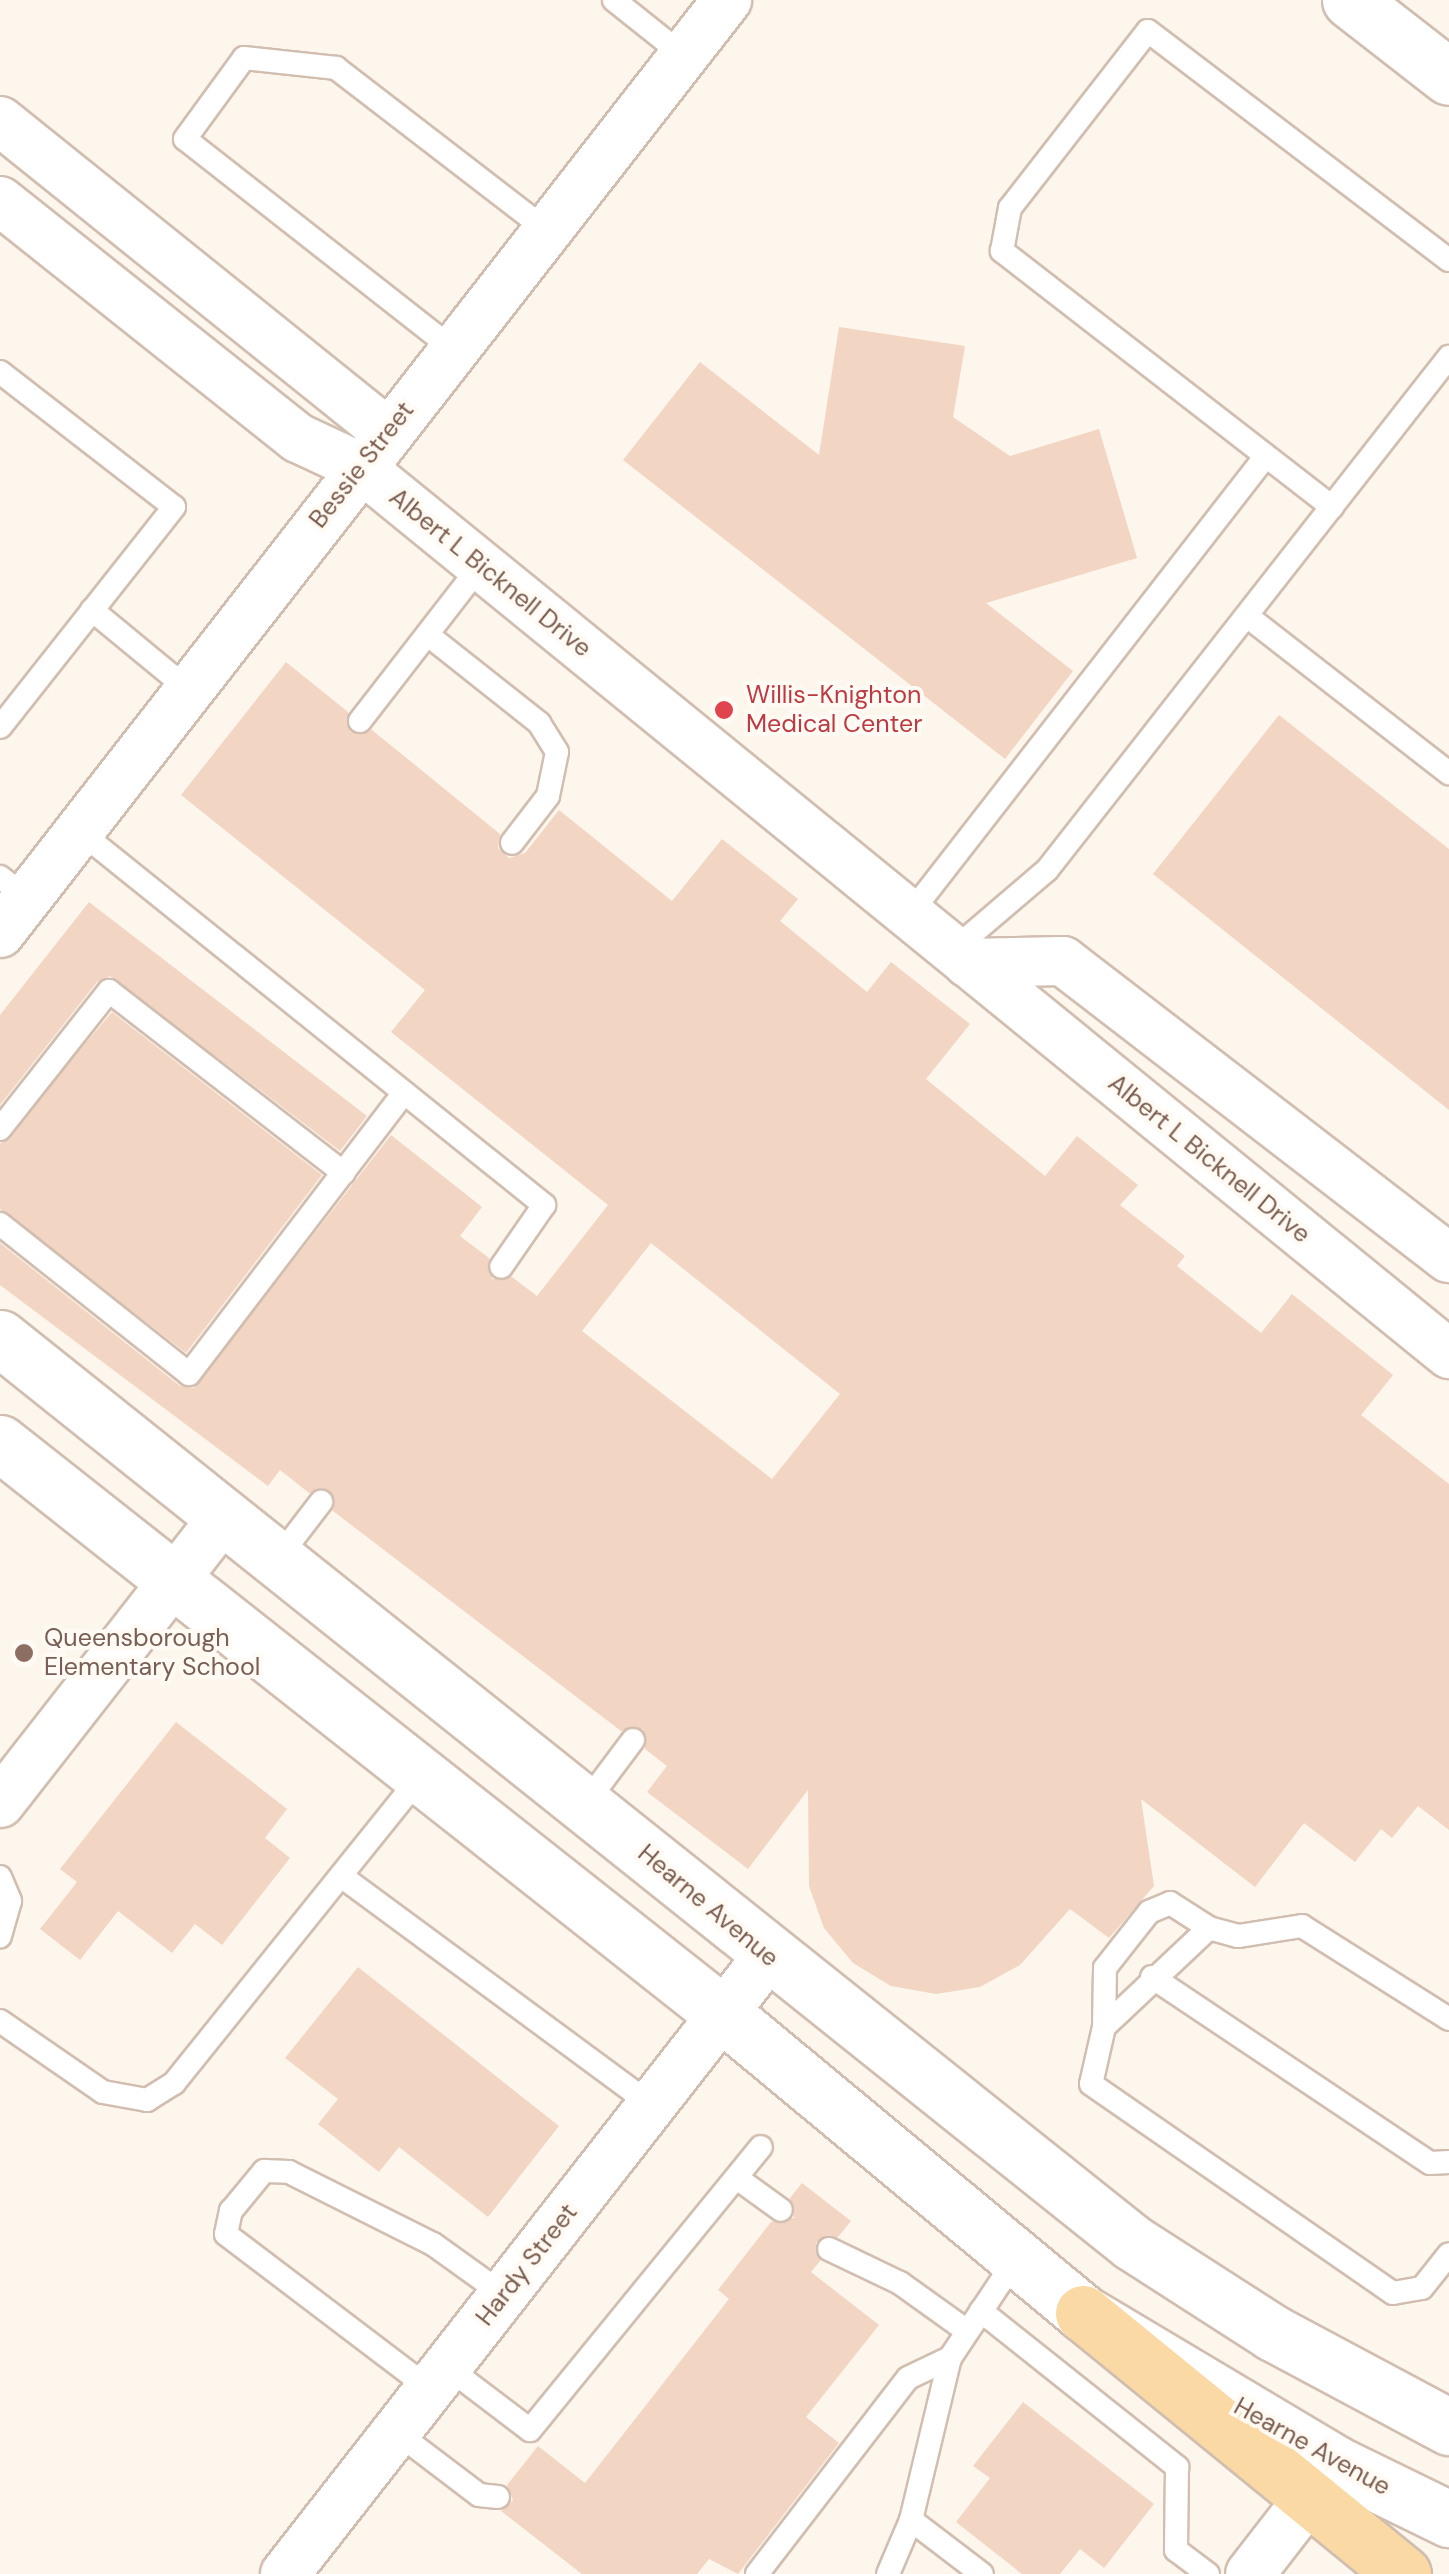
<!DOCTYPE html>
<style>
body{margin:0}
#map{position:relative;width:1449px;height:2574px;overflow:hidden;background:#fdf6ec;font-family:"DM Sans",sans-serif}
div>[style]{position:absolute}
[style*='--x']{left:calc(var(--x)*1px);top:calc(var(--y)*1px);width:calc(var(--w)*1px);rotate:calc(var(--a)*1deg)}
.building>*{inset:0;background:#f3d5c3}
.roads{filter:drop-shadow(2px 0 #d1beb0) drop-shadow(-2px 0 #d1beb0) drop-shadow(0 2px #d1beb0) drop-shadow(0 -2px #d1beb0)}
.lane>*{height:22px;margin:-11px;padding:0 11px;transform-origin:11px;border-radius:11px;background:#fff}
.street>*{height:48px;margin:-24px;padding:0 24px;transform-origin:24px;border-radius:24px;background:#fff}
.secondary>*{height:55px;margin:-27.5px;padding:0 27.5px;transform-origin:27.5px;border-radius:27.5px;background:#fff}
.primary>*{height:55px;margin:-27.5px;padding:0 27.5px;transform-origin:27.5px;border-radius:27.5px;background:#fbd9a5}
.dots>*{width:28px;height:28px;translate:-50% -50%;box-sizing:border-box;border:5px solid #fffaf3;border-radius:50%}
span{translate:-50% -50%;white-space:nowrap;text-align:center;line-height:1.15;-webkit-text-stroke:8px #fffaf3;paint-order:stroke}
.street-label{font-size:25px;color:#7a5c4d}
.health-label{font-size:25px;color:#be3a42}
.left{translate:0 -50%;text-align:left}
.education-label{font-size:25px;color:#785e54}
</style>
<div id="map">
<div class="building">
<div style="clip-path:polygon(839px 327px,965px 346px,953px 417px,1010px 456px,1099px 429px,1137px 558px,986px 603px,1073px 671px,1005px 759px,623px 460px,700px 362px,819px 455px)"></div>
<div style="clip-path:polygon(evenodd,286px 662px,348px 712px,350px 732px,372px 730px,500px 834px,498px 848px,509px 858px,525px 853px,559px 810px,672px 901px,722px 839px,798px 899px,780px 921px,867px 992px,891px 962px,970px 1024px,926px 1079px,1045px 1176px,1077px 1136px,1138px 1185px,1120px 1205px,1185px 1256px,1177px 1266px,1261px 1333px,1292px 1294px,1393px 1375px,1361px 1415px,1449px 1484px,1449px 1830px,1418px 1806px,1392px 1838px,1381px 1829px,1355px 1862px,1304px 1823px,1255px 1887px,1141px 1799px,1154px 1886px,1109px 1938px,1070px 1909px,1020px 1965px,980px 1987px,936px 1994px,891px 1986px,853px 1963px,824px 1928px,809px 1886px,808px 1790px,748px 1869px,647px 1792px,667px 1766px,645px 1749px,643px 1729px,621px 1731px,333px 1511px,329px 1490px,309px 1493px,280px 1470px,268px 1486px,0 1285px,0 1243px,180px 1386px,194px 1388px,391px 1135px,482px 1207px,460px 1236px,489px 1258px,492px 1279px,512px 1277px,537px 1296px,608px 1205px,391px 1032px,425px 990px,181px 795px,286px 662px,651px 1243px,840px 1394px,772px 1479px,582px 1331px,651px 1243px)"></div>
<div style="clip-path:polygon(1279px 715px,1449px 849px,1449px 1110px,1153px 874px)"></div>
<div style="clip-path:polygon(89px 902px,367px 1116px,340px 1151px,110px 976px,97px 982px,0 1105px,0 1015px)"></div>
<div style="clip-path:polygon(112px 1012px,322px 1175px,186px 1353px,0 1209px,0 1144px)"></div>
<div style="clip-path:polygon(176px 1722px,287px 1809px,265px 1838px,290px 1858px,222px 1945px,195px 1924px,172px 1953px,118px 1911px,80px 1960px,40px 1929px,77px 1882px,60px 1869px)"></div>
<div style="clip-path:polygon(358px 1967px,559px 2126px,488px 2217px,399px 2147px,379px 2172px,318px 2124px,338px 2099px,285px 2058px)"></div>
<div style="clip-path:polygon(802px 2183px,851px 2221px,838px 2237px,816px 2242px,820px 2261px,811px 2272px,879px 2325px,806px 2417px,839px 2443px,738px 2574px,709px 2559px,697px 2574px,582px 2574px,501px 2511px,513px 2500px,507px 2485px,538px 2446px,585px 2483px,729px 2299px,718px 2290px,771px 2222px,794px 2218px,790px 2198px)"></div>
<div style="clip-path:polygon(1023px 2402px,1154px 2504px,1104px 2568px,1080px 2549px,1060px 2574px,1022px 2574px,956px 2522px,990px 2478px,973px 2466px)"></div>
</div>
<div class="roads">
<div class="lane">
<div style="--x:614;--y:0;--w:88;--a:38.6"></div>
<div style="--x:453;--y:349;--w:340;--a:-141.9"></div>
<div style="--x:185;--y:139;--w:100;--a:-53.9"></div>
<div style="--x:244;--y:58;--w:93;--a:6.2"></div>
<div style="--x:336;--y:68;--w:265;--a:37.6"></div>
<div style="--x:0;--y:372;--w:220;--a:37.8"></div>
<div style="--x:174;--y:507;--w:280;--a:128.3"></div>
<div style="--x:1332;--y:507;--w:418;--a:-142.2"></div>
<div style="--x:1002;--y:251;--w:44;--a:-79.5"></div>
<div style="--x:1010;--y:208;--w:224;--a:-52.1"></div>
<div style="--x:1148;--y:31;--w:378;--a:37.3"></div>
<div style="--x:92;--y:610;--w:124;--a:39.5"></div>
<div style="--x:1247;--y:616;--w:256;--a:37.9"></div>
<div style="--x:428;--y:635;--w:142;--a:38.4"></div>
<div style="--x:539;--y:723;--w:34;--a:58"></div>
<div style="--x:557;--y:752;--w:45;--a:101.6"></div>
<div style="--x:548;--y:796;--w:59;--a:127.5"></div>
<div style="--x:360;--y:721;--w:197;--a:-52.2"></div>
<div style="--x:79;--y:831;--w:597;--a:38.81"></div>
<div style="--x:544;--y:1205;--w:75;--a:124.7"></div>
<div style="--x:0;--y:877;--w:34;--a:38"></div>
<div style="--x:909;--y:915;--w:581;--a:-52.13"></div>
<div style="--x:952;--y:951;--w:125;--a:-40.5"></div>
<div style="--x:1047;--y:870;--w:652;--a:-51.92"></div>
<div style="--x:0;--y:1129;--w:176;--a:-51.7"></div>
<div style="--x:109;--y:991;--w:297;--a:37.8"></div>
<div style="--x:0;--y:1224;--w:241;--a:38.4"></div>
<div style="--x:189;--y:1374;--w:354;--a:-52.6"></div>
<div style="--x:278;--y:1558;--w:71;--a:-52.5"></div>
<div style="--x:585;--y:1804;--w:80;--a:-53.1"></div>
<div style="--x:341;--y:1876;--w:386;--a:36.4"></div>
<div style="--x:0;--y:1877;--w:26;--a:67"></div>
<div style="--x:10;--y:1901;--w:37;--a:106"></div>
<div style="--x:1152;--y:1977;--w:334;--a:33.8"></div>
<div style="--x:1430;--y:2163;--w:19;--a:-3"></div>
<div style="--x:1449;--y:2019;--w:174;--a:-147.7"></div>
<div style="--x:1302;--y:1926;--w:65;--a:171.1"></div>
<div style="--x:1238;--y:1936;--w:30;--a:-165"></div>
<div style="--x:1209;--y:1928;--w:144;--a:136.7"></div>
<div style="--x:1104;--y:2027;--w:58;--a:102.8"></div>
<div style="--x:1091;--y:2084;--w:367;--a:34.7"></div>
<div style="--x:1393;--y:2293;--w:29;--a:-10"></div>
<div style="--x:1422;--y:2288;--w:43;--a:-51.5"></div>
<div style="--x:0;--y:2021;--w:125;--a:34.6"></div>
<div style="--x:103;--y:2092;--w:45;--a:10.3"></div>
<div style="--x:147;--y:2100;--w:32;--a:-32"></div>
<div style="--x:174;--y:2083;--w:394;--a:-51.2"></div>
<div style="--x:1104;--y:2027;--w:59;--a:-89"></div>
<div style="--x:1105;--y:1968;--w:71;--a:-51.8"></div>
<div style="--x:1149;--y:1912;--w:23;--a:-23"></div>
<div style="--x:1170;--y:1903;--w:46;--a:32.7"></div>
<div style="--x:737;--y:2178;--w:54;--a:36"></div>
<div style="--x:829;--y:2249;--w:79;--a:25.6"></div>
<div style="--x:900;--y:2283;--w:82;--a:35.6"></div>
<div style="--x:981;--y:2311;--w:251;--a:38.5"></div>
<div style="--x:1177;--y:2467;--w:83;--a:90.7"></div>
<div style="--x:1176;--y:2550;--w:40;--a:37"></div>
<div style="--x:447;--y:2367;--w:104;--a:37.2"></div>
<div style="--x:530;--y:2430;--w:365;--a:-50.8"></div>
<div style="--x:430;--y:2389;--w:256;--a:-142.8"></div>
<div style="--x:226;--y:2234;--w:24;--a:-78"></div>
<div style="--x:231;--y:2211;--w:52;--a:-50.5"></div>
<div style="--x:264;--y:2171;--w:25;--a:2"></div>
<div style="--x:289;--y:2172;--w:161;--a:26.6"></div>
<div style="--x:433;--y:2244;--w:87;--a:35.7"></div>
<div style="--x:396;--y:2432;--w:104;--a:37.2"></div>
<div style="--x:479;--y:2495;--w:19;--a:6"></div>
<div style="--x:911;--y:2520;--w:89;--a:37.3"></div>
<div style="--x:757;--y:2574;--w:247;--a:-52.4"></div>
<div style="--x:908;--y:2378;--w:47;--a:-25.5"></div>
<div style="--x:888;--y:2574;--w:59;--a:-66.9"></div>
<div style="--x:911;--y:2520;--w:167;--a:-76.5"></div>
<div style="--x:950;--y:2358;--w:119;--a:-56.3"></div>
</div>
<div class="street">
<div style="--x:0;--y:121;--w:498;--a:38.8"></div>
<div style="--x:0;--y:201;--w:381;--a:38.5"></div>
<div style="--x:298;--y:438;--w:68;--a:25.1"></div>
<div style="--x:360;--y:467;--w:1405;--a:39.16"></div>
<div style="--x:0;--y:933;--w:1183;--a:-52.07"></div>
<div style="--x:968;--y:963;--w:95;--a:-1.2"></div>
<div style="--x:1063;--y:961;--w:487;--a:37.6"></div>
<div style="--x:0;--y:1803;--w:365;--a:-52"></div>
<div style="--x:285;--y:2574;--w:784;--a:-51.99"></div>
<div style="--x:1250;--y:2574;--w:130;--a:-52.2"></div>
</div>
<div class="secondary">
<div style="--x:1350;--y:0;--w:125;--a:37.9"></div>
<div style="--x:0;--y:1338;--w:1450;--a:38.62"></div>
<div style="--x:1133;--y:2243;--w:166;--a:32.7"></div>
<div style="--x:1273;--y:2333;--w:200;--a:28.1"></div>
<div style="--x:0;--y:1443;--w:921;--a:38.3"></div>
<div style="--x:723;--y:2014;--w:468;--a:39.7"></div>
<div style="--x:1083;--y:2313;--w:295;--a:30.8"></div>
<div style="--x:1336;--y:2464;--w:126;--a:26"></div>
</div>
<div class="primary">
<div style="--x:1083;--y:2313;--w:413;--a:39.2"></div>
</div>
</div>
<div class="dots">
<div style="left:724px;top:710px;background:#e0444e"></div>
<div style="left:24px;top:1653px;background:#8d6e63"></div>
</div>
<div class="street-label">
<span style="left:362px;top:465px;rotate:-52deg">Bessie Street</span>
<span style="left:490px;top:573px;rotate:39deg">Albert L Bicknell Drive</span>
<span style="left:1209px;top:1159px;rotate:39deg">Albert L Bicknell Drive</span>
<span style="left:708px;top:1906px;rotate:40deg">Hearne Avenue</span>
<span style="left:527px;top:2265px;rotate:-52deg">Hardy Street</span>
<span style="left:1312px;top:2447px;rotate:29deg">Hearne Avenue</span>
</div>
<div class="health-label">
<span class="left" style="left:746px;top:710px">Willis-Knighton<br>Medical Center</span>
</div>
<div class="education-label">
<span class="left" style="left:44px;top:1653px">Queensborough<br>Elementary School</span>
</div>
</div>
